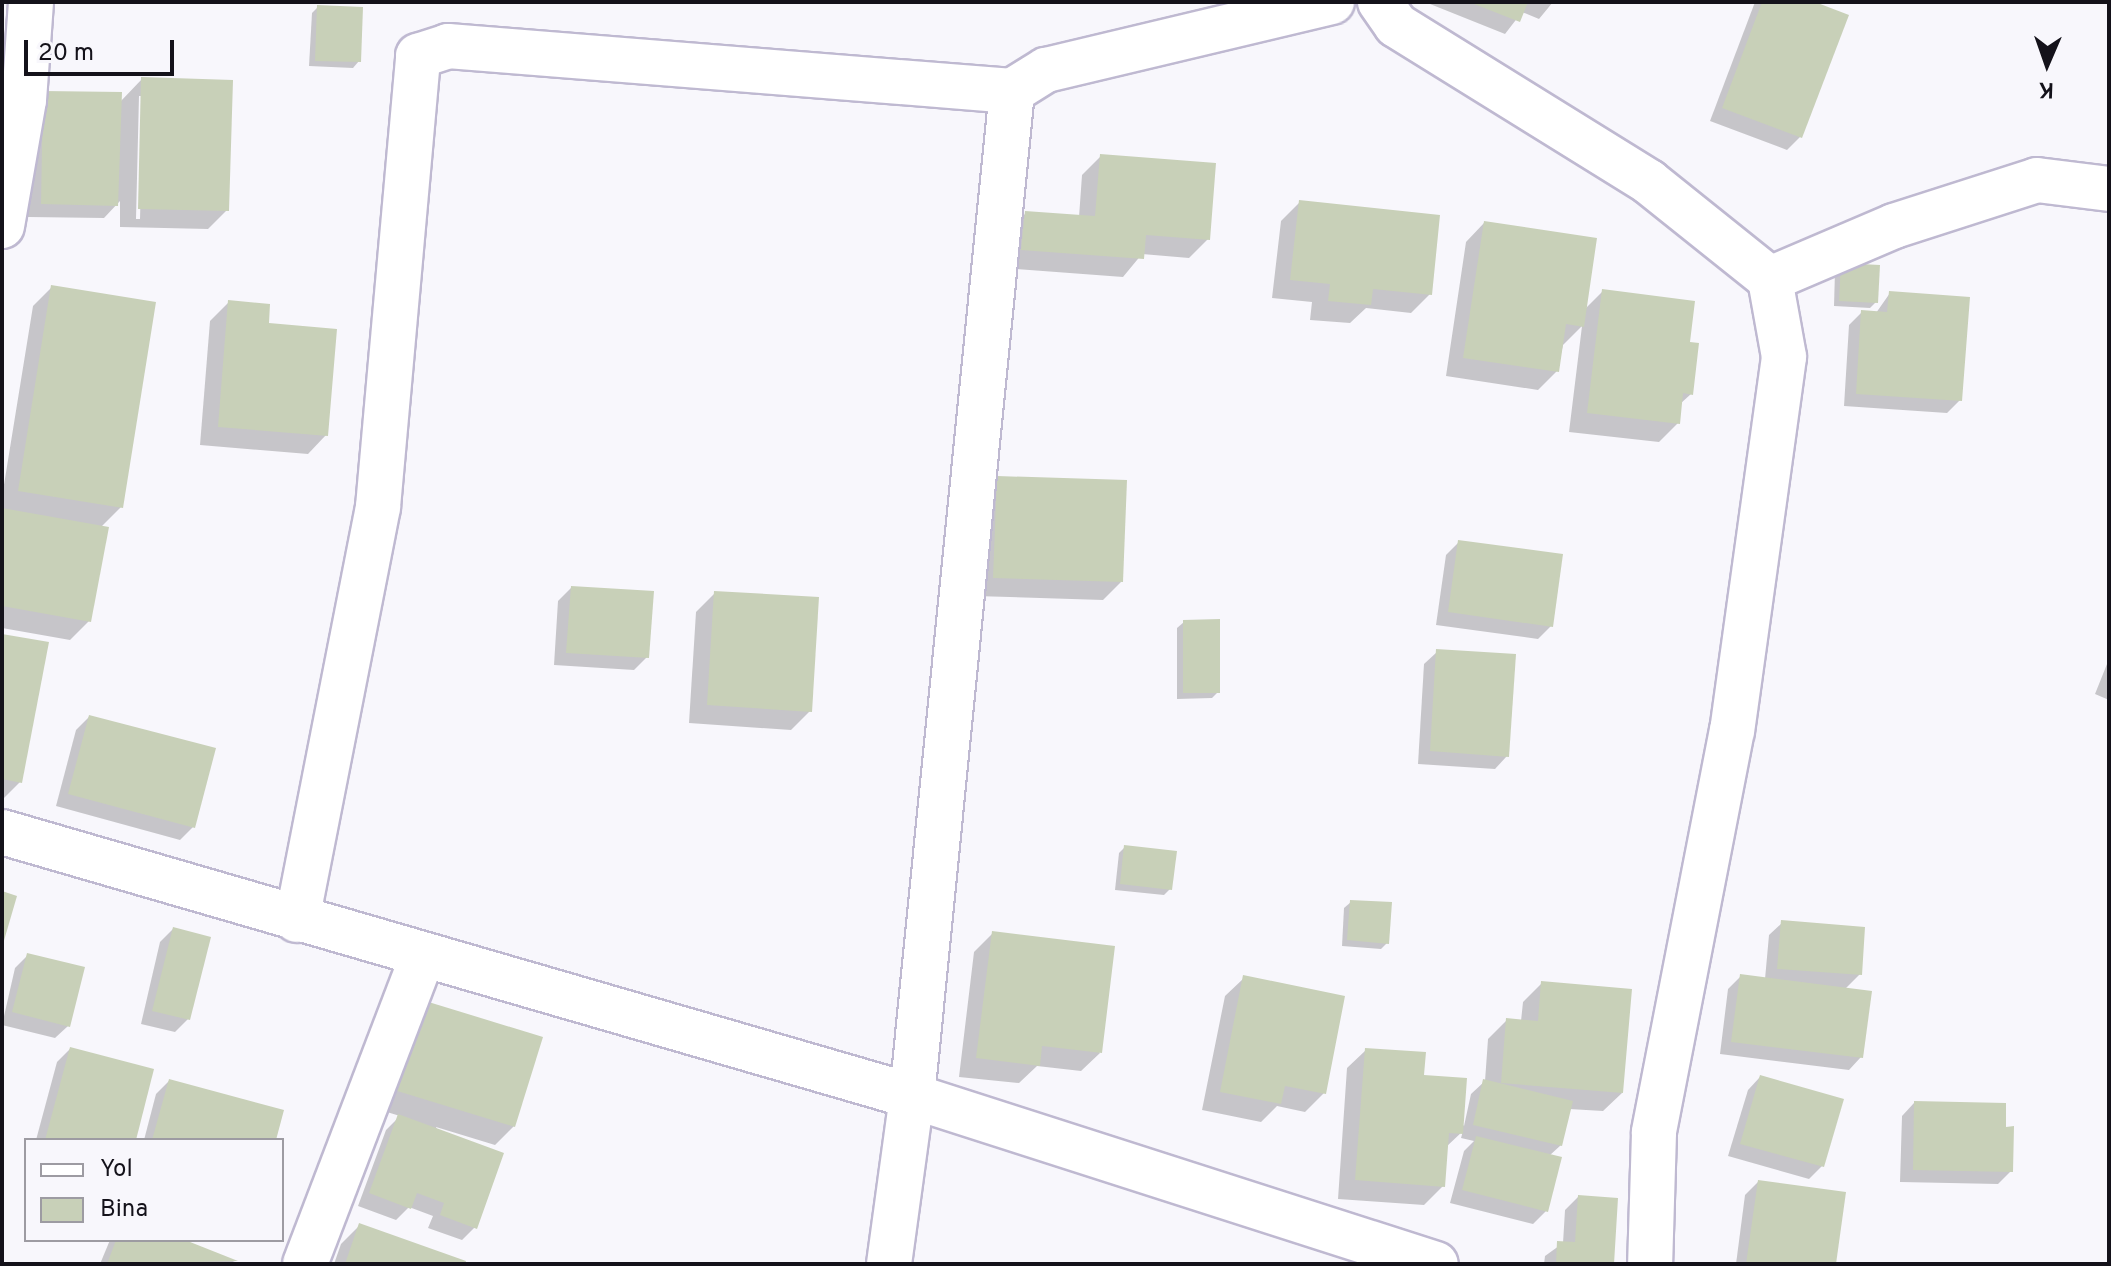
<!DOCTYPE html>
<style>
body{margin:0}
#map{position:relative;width:2111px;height:1266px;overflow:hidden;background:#f8f7fc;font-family:Overpass,sans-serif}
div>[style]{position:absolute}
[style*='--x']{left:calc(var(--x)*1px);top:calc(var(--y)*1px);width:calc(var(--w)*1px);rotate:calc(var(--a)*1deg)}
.shadow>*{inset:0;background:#0003}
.building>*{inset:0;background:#c8d0b8}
.roads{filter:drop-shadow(2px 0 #bfb9d1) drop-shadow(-2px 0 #bfb9d1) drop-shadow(0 2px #bfb9d1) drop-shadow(0 -2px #bfb9d1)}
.street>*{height:44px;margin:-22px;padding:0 22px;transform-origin:22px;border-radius:22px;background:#fff}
span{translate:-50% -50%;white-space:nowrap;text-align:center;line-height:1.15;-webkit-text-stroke:7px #f8f7fc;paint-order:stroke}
.frame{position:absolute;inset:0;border:4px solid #14121a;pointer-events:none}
.legend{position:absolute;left:24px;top:1138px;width:260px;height:104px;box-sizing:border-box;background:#f8f7fc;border:2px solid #9d9ba2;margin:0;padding:10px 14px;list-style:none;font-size:24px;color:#14121a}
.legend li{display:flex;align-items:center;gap:16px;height:40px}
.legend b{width:40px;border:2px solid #9d9ba2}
.north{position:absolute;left:2007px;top:24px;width:80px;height:80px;-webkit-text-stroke:6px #f8f7fc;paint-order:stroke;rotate:182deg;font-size:22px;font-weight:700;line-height:32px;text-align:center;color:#14121a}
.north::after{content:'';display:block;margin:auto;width:28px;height:36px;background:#14121a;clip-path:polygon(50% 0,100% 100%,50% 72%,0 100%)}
.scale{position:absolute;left:24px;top:40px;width:150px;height:36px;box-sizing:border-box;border:4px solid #14121a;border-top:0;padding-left:10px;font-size:24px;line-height:28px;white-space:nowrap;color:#14121a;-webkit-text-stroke:6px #f8f7fc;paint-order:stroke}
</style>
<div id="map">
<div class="shadow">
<div style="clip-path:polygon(1425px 2px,1553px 2px,1539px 19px,1522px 12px,1505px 34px)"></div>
<div style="clip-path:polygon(1755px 2px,1809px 2px,1800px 137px,1787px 150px,1710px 121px)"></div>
<div style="clip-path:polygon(318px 7px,359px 61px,353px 68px,309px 66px,312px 13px)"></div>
<div style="clip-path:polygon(evenodd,142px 79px,227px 210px,208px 229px,120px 227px,120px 201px,104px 218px,28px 217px,31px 106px,120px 102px,142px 79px,139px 96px,143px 96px,140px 219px,136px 219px,139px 96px)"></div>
<div style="clip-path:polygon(1101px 156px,1208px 239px,1189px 258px,1142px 254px,1123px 277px,1004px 268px,1007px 232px,1026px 213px,1079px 217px,1082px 175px)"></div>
<div style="clip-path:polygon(1300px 202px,1430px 294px,1411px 313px,1366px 308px,1350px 323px,1310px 320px,1312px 302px,1272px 298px,1281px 221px)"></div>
<div style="clip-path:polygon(1484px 223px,1584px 310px,1603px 291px,1688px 344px,1691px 394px,1680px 404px,1678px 423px,1659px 442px,1569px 432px,1582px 326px,1563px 345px,1557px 371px,1538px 390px,1446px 376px,1466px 242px)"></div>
<div style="clip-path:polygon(1878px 267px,1876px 302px,1870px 308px,1834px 306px,1835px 271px)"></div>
<div style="clip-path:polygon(52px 287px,121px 507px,101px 527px,89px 621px,70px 640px,2px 628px,2px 497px,33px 306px)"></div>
<div style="clip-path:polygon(1890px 293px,1960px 400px,1947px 413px,1844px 406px,1849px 325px,1862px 312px,1876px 313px)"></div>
<div style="clip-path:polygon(229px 302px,267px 325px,326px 435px,308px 454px,200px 445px,210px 321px)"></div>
<div style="clip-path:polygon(998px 478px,1121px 582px,1103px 600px,975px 596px,979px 497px)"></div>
<div style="clip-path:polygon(1459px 542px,1551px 626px,1538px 639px,1436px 625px,1446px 555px)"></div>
<div style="clip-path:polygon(571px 588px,647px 657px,634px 670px,554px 665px,558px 601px)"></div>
<div style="clip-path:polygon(715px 593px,810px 711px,791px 730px,689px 723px,696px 612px)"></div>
<div style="clip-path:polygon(1184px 622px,1218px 692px,1212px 698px,1177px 699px,1177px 628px)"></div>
<div style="clip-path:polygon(2px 636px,20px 782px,2px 800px)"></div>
<div style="clip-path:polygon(1437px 652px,1507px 756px,1495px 769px,1418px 764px,1424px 664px)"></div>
<div style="clip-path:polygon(2109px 659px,2109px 700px,2095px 694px)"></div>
<div style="clip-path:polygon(89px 717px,193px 827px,180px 840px,56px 806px,76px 730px)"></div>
<div style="clip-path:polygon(1125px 847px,1170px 889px,1164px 895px,1115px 890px,1119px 853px)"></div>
<div style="clip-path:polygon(1351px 902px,1387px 943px,1381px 949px,1342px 946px,1344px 908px)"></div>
<div style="clip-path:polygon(1782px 923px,1860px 974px,1845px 989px,1861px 1057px,1849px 1070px,1720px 1054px,1728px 989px,1741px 976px,1765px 979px,1769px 935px)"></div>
<div style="clip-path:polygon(173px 929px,188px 1019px,175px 1032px,141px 1024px,160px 942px)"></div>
<div style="clip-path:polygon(993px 933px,1100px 1053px,1081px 1071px,1037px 1066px,1019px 1083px,959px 1077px,974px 952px)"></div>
<div style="clip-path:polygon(28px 955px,68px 1026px,55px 1038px,2px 1025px,15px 968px)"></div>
<div style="clip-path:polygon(1244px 978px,1324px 1093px,1305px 1112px,1277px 1106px,1261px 1122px,1202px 1110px,1225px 996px)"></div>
<div style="clip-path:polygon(1542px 983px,1622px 1093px,1603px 1111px,1569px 1109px,1561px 1145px,1549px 1156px,1546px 1211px,1533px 1224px,1450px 1203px,1464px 1151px,1474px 1141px,1461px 1138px,1463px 1131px,1445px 1148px,1443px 1186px,1424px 1205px,1338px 1199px,1347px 1068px,1366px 1050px,1421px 1077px,1464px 1126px,1471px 1094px,1485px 1081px,1488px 1039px,1507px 1020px,1521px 1021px,1523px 1002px)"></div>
<div style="clip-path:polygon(404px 1022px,514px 1126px,495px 1145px,436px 1127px,475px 1227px,462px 1240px,428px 1228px,433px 1216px,409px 1207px,396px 1220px,358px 1206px,386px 1130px,400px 1116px,377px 1109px)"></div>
<div style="clip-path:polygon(70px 1049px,134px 1140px,36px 1140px,57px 1062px)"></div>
<div style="clip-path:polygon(1760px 1077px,1822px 1166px,1809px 1179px,1728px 1156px,1748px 1090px)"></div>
<div style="clip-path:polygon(169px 1081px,274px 1140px,144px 1140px,156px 1094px)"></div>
<div style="clip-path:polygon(1914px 1103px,2004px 1129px,2011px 1171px,1998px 1184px,1900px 1182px,1902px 1116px)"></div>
<div style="clip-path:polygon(1758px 1182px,1834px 1264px,1736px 1264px,1745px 1195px)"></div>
<div style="clip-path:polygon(1578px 1197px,1612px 1264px,1544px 1264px,1545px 1256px,1563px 1243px,1565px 1210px)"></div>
<div style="clip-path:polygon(360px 1225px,463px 1264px,334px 1264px,341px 1244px)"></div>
<div style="clip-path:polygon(110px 1240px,179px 1240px,235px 1262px,100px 1264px)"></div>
</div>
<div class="building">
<div style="clip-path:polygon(1469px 2px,1528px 2px,1520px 22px)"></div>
<div style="clip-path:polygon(1762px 2px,1815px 2px,1849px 15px,1802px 138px,1722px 108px)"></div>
<div style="clip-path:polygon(317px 5px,363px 7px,361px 62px,315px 61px)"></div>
<div style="clip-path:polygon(141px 77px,233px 80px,229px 211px,138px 209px)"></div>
<div style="clip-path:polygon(43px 91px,122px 92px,118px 206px,41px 204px)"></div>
<div style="clip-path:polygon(1100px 154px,1216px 163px,1210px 240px,1146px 235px,1144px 259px,1021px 250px,1025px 211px,1095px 216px)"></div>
<div style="clip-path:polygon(1299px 200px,1440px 215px,1432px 295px,1373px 289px,1371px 305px,1328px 301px,1330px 284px,1290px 280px)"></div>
<div style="clip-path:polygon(1484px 221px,1597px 238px,1584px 327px,1566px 324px,1559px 372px,1463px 358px)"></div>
<div style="clip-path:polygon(1841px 263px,1880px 265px,1878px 303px,1839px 301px)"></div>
<div style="clip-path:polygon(51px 285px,156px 302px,123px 508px,18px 491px)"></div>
<div style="clip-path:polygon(1602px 289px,1695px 301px,1690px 342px,1699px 343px,1693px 395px,1683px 393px,1680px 424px,1587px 413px)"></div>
<div style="clip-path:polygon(1889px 291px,1970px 297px,1962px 401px,1856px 394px,1861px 310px,1887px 312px)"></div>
<div style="clip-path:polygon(228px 300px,270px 304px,269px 323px,337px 329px,328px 436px,218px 427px)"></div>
<div style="clip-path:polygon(997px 476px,1127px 480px,1123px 582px,993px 578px)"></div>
<div style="clip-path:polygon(2px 508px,109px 527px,91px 622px,2px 606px)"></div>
<div style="clip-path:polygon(1458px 540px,1563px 554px,1553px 627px,1448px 612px)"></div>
<div style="clip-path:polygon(571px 586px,654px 591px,649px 658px,566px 653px)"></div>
<div style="clip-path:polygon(714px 591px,819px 597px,812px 712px,707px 705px)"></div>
<div style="clip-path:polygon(1220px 619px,1220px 693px,1183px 693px,1183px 620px)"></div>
<div style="clip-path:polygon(2px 634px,49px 642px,22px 783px,2px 779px)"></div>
<div style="clip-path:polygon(1436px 649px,1516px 654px,1509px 757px,1430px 751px)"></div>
<div style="clip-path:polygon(89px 715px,216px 748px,195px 828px,68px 794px)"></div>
<div style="clip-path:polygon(1124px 845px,1177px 851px,1172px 890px,1120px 884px)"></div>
<div style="clip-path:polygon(2px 891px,17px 896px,3px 944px,2px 944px)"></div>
<div style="clip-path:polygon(1350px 900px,1392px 902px,1389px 944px,1347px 940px)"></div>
<div style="clip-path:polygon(1781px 920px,1865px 927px,1862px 975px,1777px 969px)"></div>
<div style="clip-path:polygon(173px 927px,211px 937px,190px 1020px,152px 1011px)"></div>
<div style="clip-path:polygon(992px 931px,1115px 946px,1102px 1053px,1042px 1046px,1040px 1066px,976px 1058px)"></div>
<div style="clip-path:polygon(27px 953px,85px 967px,70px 1027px,12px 1012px)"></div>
<div style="clip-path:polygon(1740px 974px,1872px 991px,1863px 1058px,1731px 1042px)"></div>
<div style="clip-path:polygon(1243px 975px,1345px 996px,1326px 1094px,1285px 1086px,1281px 1104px,1220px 1092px)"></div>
<div style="clip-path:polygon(1541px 981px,1632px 989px,1623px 1093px,1501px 1083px,1506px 1018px,1538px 1021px)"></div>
<div style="clip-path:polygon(422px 1000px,543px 1037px,515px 1127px,394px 1090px)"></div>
<div style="clip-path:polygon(70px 1047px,154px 1069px,136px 1140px,45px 1140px)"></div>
<div style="clip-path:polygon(1365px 1048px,1426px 1052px,1424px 1075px,1467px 1078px,1463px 1134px,1449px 1133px,1445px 1187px,1355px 1180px)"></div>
<div style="clip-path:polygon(1760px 1075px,1844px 1099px,1824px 1167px,1740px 1144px)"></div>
<div style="clip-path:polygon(169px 1079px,284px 1110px,276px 1140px,152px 1140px)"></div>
<div style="clip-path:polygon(1483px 1079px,1573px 1101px,1562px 1146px,1473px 1125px)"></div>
<div style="clip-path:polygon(1914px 1101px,2006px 1103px,2006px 1127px,2014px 1126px,2013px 1172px,1913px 1170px)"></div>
<div style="clip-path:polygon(398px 1114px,504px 1153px,477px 1229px,440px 1215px,444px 1203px,417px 1193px,411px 1209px,369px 1193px)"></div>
<div style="clip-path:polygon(1476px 1136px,1562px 1157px,1548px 1212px,1462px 1190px)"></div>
<div style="clip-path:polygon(1758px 1180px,1846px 1192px,1836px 1264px,1746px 1264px)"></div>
<div style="clip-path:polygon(1578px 1195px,1618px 1198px,1614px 1264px,1556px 1264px,1557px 1241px,1575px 1242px)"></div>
<div style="clip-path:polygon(359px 1223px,466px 1261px,465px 1264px,345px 1264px)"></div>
<div style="clip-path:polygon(116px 1240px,185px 1240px,238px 1261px,107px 1264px)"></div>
</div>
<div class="roads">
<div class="street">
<div style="--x:1380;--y:2;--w:28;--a:55"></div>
<div style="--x:1396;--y:25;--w:298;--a:31.8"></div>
<div style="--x:1649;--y:182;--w:155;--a:38.7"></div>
<div style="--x:1770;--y:279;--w:79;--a:79.8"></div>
<div style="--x:1784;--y:357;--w:377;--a:97.9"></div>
<div style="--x:1732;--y:730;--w:410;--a:101"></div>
<div style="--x:1654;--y:1133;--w:131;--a:91.7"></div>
<div style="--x:2;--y:226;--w:128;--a:-80.1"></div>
<div style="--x:24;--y:100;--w:98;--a:-85.9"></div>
<div style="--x:1770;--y:279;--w:135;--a:-23.1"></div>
<div style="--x:1894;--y:226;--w:150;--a:-17.8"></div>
<div style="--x:2037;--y:180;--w:73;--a:7.1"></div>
<div style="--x:2;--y:832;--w:948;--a:16.18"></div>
<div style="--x:912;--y:1096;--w:550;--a:17.78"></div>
<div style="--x:297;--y:920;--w:421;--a:-78.9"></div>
<div style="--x:378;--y:507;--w:453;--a:-84.9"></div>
<div style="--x:418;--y:56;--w:32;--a:-18"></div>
<div style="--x:448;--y:46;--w:566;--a:4.56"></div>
<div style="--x:1012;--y:91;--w:40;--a:-32"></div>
<div style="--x:1046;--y:70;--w:294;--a:-13.4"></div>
<div style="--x:305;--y:1264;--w:328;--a:-69.1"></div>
<div style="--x:889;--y:1264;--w:170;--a:-82.2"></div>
<div style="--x:912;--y:1096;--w:1010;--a:-84.32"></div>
</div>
</div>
<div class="frame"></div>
<ul class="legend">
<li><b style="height:10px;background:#fff"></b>Yol</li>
<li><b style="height:22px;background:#c8d0b8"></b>Bina</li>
</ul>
<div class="north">K</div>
<div class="scale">20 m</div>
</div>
